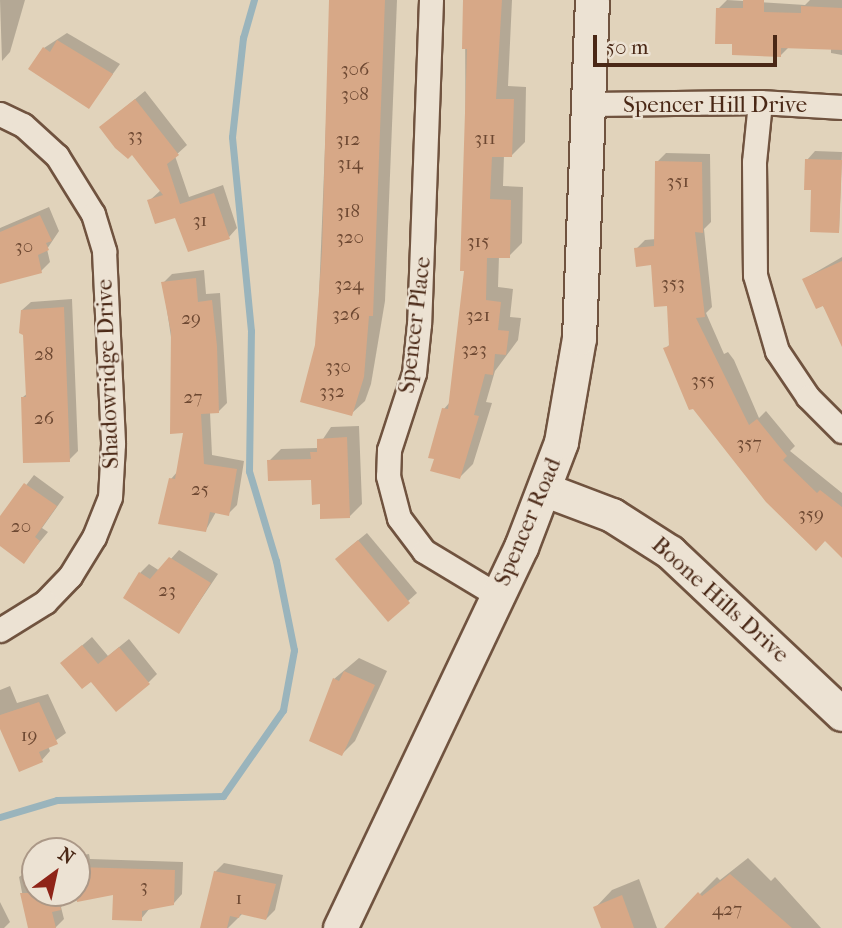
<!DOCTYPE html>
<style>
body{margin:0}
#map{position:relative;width:842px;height:928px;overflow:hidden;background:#e1d3bb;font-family:"IM FELL French Canon",serif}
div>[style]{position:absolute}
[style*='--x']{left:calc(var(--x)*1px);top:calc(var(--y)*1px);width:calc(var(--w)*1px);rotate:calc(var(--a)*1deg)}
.shadow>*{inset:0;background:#0003}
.stream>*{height:7px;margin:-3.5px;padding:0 3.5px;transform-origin:3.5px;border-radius:3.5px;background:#9ab4bc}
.building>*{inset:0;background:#d7a887}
.roads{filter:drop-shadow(2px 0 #70533f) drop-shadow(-2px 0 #70533f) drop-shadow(0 2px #70533f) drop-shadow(0 -2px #70533f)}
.street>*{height:23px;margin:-11.5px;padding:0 11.5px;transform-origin:11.5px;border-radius:11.5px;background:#ece2d3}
.secondary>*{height:33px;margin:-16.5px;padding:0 16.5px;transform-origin:16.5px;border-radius:16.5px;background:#ece2d3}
span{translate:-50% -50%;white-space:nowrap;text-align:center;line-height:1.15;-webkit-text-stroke:5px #ece2d3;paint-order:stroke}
.number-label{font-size:19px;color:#6d4832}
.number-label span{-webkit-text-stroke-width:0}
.street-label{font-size:23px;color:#4a2816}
.north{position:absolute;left:21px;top:837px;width:70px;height:70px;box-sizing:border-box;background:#ece2d3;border:2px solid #ab9887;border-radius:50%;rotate:33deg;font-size:19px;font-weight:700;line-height:28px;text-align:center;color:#4a2816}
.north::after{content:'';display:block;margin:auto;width:24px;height:32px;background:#8f2418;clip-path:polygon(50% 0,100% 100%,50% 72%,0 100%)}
.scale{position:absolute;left:593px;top:35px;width:184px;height:32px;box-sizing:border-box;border:4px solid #4a2816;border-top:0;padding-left:9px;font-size:21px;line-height:24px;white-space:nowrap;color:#4a2816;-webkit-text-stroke:5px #ece2d3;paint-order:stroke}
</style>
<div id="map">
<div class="shadow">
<div style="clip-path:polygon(0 0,25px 0,10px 52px,2px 61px)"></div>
<div style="clip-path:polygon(331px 0,397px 0,385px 301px,371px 384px,365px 401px,351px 414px,317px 345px)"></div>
<div style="clip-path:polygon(465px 0,512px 0,508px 86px,526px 87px,525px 142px,511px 156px,504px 155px,503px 186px,523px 187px,522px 243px,509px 256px,499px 256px,498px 287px,513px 289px,510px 317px,521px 318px,518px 340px,495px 371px,486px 402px,492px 403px,473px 464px,460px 477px,444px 409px,450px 402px,466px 269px)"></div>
<div style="clip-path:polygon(727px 0,805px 5px,810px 0,842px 0,842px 55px,831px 53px,831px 48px,789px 47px,781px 55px,718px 9px)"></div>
<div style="clip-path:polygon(67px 33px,120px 64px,89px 107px,44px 48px)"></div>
<div style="clip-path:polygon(145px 91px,187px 145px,175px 156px,189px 197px,223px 185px,237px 228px,229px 237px,149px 201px,161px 190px,132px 153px,101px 127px)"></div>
<div style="clip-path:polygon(815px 151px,842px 152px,839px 231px,813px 189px,807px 160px)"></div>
<div style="clip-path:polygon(666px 153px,710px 154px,711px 222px,704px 229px,712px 307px,706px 313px,724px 354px,728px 352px,734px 360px,759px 418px,766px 411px,795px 446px,790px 451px,842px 493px,842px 555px,665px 349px,671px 343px,669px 304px,652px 263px,636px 249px,645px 240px,656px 239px,657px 162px)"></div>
<div style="clip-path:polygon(49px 207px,59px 231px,47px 249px,50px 262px,41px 271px,0 276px,0 228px)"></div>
<div style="clip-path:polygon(842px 257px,842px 333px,804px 279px)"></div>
<div style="clip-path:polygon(204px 270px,206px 294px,220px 293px,227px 403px,218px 412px,210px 412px,212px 455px,244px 461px,237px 505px,228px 514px,216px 512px,206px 530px,171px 479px,178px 471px,185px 432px,163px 283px,172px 274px)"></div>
<div style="clip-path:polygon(72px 299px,78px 451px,69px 460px,23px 397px,28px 393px,22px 310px,31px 302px)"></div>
<div style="clip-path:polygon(359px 426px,362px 504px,349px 517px,321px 502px,313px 478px,269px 461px,281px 449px,317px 448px,331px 427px)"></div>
<div style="clip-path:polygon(34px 475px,64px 497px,42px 528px,48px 532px,24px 561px,0 544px,0 519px)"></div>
<div style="clip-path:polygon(367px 533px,417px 593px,388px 619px,346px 550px)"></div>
<div style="clip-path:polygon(179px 550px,218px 574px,179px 632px,140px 573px,149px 564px,160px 571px)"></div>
<div style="clip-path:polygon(92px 637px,108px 656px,129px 639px,157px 674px,149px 682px,91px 679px,71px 655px)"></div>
<div style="clip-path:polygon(359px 658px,387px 671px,355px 741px,342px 754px,334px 679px)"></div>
<div style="clip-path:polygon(10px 686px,17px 703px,48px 694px,66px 733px,48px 746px,50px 751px,42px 760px,0 725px,0 690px)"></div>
<div style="clip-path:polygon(89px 854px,90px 859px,183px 862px,182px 894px,174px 903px,150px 908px,141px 919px,115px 892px,66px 903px,61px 907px,64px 919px,55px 928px,29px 928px,19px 877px,35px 866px,35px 893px,77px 893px,77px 856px)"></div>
<div style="clip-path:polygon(748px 858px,771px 881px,775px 877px,821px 928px,666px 928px,717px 877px,720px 880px)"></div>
<div style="clip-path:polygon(224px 863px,283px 875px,275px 910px,266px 919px,243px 913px,228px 928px,212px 928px,215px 872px)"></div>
<div style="clip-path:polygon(639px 879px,657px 928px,603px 928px,595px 908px,612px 890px)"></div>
<div style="clip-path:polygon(0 902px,10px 922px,4px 928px,0 928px)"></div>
</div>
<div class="stream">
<div style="--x:0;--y:817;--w:59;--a:-16.6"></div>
<div style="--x:57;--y:800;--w:166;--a:-1.4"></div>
<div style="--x:223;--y:796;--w:105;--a:-55.1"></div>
<div style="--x:283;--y:710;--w:61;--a:-79.6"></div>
<div style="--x:294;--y:650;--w:91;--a:-101.4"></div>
<div style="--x:276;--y:561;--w:94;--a:-106.7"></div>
<div style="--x:249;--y:471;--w:140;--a:-89.2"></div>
<div style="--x:251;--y:331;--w:195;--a:-95.6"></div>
<div style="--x:232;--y:137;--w:100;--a:-83.7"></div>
<div style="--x:243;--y:38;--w:40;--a:-74"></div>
</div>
<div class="building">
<div style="clip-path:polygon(329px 0,385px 0,373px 316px,369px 316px,364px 377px,352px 416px,300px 402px,315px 345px,322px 251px)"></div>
<div style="clip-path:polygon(463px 0,502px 0,496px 99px,514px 99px,512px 157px,492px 157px,490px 199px,511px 200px,510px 258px,487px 258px,486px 300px,501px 302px,498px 330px,509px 331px,506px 355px,495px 354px,493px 375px,485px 374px,474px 415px,479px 416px,460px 479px,430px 471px,434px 459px,428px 458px,442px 408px,448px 409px,464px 271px,460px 271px,467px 49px,462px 49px)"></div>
<div style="clip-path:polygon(743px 0,764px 0,764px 12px,801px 13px,801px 6px,842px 8px,842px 50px,781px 48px,781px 57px,732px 55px,732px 44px,715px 44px,716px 8px,743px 8px)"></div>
<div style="clip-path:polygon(57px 40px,113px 74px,89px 109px,28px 69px,43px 47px,50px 52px)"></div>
<div style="clip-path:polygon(135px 99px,179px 155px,167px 164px,180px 204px,214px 193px,230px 239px,188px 252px,175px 218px,155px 224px,147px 200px,163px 195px,132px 155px,128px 159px,115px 148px,99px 127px)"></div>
<div style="clip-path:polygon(805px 159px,842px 160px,839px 233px,810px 232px,811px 190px,804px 190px)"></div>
<div style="clip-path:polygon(655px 161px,702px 162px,703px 233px,695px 232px,705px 317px,696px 318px,749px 425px,757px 419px,787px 456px,783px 460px,817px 493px,820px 490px,842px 507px,842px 558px,825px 541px,816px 551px,766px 502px,693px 409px,689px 410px,663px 348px,669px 346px,667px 306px,654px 307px,651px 265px,636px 267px,634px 248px,654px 246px)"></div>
<div style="clip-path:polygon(40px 215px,52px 241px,46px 243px,49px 250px,38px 255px,42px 273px,0 284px,0 232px)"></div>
<div style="clip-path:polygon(842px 261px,842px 347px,823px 306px,816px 309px,802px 279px)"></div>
<div style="clip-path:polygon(196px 278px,198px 302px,212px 300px,217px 346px,219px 413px,201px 414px,204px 464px,237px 469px,229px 516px,210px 512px,206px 532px,158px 524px,169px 478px,175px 479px,183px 433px,170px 434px,171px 332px,161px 282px)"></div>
<div style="clip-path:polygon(64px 307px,70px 462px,23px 463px,21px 397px,26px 397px,23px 335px,19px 333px,21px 310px)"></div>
<div style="clip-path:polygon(347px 437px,350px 518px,320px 519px,320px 504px,312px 505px,311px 480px,268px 481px,267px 460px,311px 459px,310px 452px,317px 452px,317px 439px)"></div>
<div style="clip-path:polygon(24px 483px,57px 506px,35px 537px,40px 541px,24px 564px,0 546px,0 516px)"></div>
<div style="clip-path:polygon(358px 540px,410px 603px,388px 622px,335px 559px)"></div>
<div style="clip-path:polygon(169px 557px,211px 583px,179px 634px,123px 598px,139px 572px,150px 579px)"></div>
<div style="clip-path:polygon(82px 645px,98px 664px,119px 647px,150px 684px,116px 712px,91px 682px,82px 689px,60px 663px)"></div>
<div style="clip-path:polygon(344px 671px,375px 685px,342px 756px,309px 741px,333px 678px,339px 681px)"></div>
<div style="clip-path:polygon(39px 702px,58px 744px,39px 752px,43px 762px,19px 772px,0 729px,0 715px)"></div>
<div style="clip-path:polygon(77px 867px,175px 870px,174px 905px,142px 911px,142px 921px,112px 920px,113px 895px,77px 902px)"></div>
<div style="clip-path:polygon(214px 871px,276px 884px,266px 920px,240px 914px,239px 918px,230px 916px,227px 928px,200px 928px)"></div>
<div style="clip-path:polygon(730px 874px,792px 928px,664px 928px,698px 892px,702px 896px)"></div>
<div style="clip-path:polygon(20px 893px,58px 893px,61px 910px,52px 912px,56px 928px,28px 928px)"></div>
<div style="clip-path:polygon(622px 895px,634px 928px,601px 928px,593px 907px)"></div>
</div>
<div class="roads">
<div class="street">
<div style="--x:431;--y:0;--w:324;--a:92.1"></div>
<div style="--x:419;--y:324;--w:49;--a:95.8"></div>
<div style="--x:414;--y:373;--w:81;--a:108"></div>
<div style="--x:389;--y:450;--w:26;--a:92"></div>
<div style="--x:388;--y:476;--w:43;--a:75.3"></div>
<div style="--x:399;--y:518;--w:41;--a:52.9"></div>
<div style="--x:424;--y:551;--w:85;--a:31.1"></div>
<div style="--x:760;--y:102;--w:60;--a:95.7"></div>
<div style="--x:754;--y:162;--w:113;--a:89.5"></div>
<div style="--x:755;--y:275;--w:79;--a:73.9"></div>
<div style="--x:777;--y:351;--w:55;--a:56"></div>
<div style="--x:808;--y:397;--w:48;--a:45"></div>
<div style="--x:589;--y:104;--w:171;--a:-0.7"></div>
<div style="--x:760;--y:102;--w:82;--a:3.5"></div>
<div style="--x:0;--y:114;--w:25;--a:26"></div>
<div style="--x:23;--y:125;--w:46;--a:42.4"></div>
<div style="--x:57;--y:156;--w:68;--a:58.2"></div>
<div style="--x:93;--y:214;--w:39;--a:73"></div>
<div style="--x:104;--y:251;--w:193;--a:87.3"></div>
<div style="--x:113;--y:444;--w:53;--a:93.2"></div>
<div style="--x:110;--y:497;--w:43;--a:111.8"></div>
<div style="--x:94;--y:537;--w:46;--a:121.6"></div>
<div style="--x:70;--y:576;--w:36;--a:134"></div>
<div style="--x:45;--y:602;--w:53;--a:148.1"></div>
</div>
<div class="secondary">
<div style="--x:546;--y:490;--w:71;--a:20.7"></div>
<div style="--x:612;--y:515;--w:69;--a:32.5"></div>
<div style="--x:670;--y:552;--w:236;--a:43.3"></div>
<div style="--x:340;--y:928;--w:422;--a:-64.6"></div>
<div style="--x:521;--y:547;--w:112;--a:-69.1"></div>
<div style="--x:561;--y:442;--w:106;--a:-80.2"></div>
<div style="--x:579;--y:338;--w:338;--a:-87.8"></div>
</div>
</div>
<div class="number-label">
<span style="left:355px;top:70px">306</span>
<span style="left:355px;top:95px">308</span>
<span style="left:135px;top:136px">33</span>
<span style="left:485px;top:139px">311</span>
<span style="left:348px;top:140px">312</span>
<span style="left:350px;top:164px">314</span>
<span style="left:678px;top:182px">351</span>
<span style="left:348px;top:212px">318</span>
<span style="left:200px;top:221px">31</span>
<span style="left:350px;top:238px">320</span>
<span style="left:478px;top:242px">315</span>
<span style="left:24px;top:247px">30</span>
<span style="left:673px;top:284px">353</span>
<span style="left:349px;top:285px">324</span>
<span style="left:346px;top:315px">326</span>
<span style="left:478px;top:316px">321</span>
<span style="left:191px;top:319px">29</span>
<span style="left:474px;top:350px">323</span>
<span style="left:44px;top:355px">28</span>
<span style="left:338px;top:367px">330</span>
<span style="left:703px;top:381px">355</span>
<span style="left:332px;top:392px">332</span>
<span style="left:193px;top:398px">27</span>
<span style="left:44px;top:419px">26</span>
<span style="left:749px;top:444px">357</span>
<span style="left:200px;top:490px">25</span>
<span style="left:811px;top:515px">359</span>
<span style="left:21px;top:527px">20</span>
<span style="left:167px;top:591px">23</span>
<span style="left:29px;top:736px">19</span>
<span style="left:144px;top:887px">3</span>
<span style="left:239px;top:899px">1</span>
<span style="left:727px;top:910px">427</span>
</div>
<div class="street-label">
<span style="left:715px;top:105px">Spencer Hill Drive</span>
<span style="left:415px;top:325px;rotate:-83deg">Spencer Place</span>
<span style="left:108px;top:374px;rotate:-92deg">Shadowridge Drive</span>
<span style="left:528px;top:522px;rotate:-67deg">Spencer Road</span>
<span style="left:720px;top:600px;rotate:42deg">Boone Hills Drive</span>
</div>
<div class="north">N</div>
<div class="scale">50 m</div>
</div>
